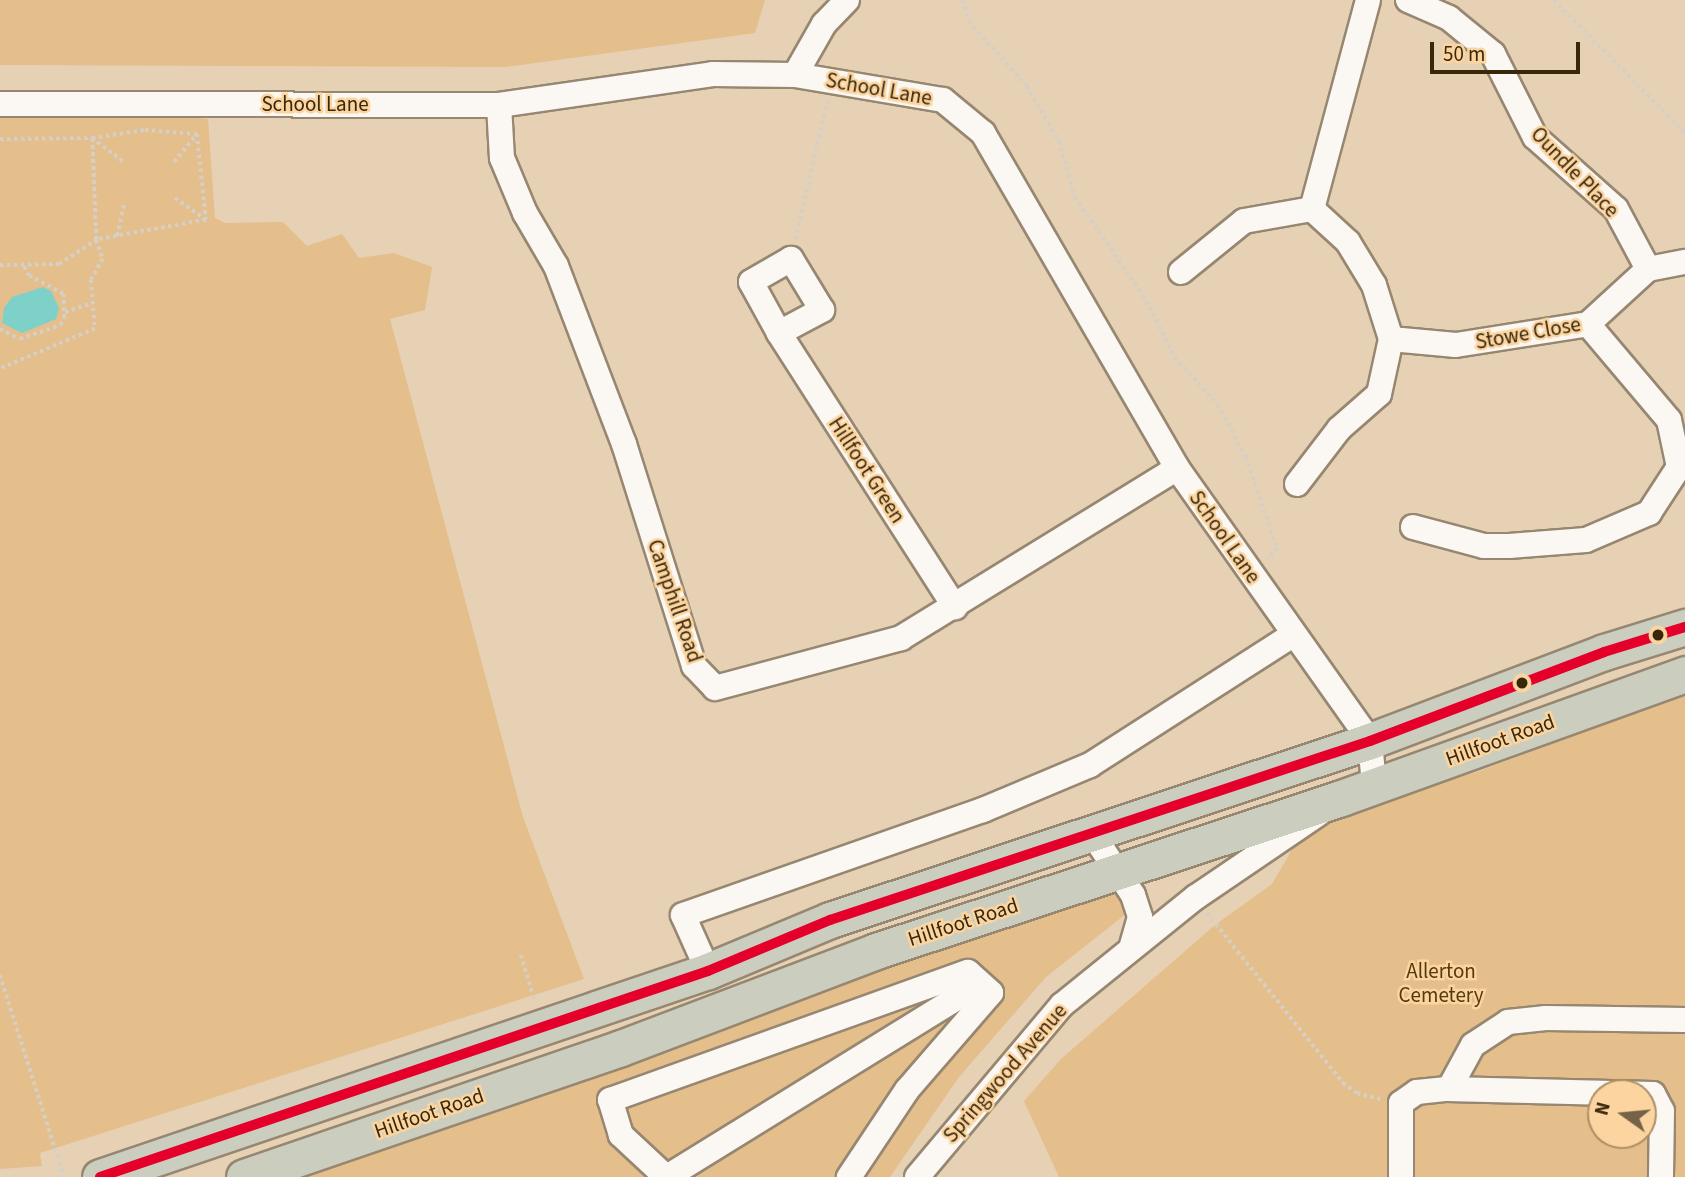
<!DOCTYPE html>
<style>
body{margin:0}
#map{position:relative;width:1685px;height:1177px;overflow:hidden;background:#e6d1b5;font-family:"Source Sans 3",sans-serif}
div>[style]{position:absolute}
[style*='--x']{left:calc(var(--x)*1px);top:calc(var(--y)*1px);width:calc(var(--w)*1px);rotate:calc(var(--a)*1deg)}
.green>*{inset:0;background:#e4be8b}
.water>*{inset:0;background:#7ed1c9}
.path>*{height:3.5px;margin-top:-1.75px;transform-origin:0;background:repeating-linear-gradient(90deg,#d6cfc6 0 3.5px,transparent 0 7px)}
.roads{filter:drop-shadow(2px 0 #978771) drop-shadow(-2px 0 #978771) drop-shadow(0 2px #978771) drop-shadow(0 -2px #978771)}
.minor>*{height:24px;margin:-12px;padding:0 12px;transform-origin:12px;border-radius:12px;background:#fbf8f4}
.highway>*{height:35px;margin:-17.5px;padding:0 17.5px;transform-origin:17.5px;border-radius:17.5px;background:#cbcebf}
.bus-1>*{height:10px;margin:-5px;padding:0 5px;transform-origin:5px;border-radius:5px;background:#e4002b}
.dots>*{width:19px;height:19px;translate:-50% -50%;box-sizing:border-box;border:4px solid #fbd4a0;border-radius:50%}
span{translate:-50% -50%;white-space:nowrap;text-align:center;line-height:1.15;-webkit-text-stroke:5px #fbd4a0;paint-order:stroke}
.street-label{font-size:21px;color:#39270a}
.park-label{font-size:21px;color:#543a0f}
.north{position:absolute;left:1587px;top:1079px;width:70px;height:70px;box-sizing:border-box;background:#fbd4a0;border:2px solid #ad8f64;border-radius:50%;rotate:285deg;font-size:19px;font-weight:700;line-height:28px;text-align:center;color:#39270a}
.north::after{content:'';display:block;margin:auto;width:24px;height:32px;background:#766246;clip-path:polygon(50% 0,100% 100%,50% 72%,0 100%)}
.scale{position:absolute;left:1430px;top:42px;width:150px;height:32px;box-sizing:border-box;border:4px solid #39270a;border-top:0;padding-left:9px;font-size:21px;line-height:24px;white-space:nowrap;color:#39270a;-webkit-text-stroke:5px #fbd4a0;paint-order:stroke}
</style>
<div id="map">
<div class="green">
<div style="clip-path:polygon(0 0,765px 0,755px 33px,507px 67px,0 65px)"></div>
<div style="clip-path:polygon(66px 108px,208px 119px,215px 218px,225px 223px,283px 222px,307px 246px,342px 234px,359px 258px,394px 253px,432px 267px,425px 310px,390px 319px,523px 817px,584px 979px,40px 1153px,42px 1166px,0 1169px,0 113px)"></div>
<div style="clip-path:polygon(evenodd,1685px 694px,1685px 1177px,1059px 1177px,1024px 1101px,1061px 1059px,1215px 925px,1272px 884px,1309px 820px,1477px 772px,1685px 694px,1601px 1093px,1643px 1093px,1643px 1135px,1601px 1135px,1601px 1093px)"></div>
<div style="clip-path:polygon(1133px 878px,1141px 902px,1046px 977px,959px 1077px,890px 1177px,281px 1177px,886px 969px)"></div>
</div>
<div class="water">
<div style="clip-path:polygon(43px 287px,51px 291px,59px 308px,56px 319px,22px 333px,2px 323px,4px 308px,12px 297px)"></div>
</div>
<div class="path">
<div style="--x:963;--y:0;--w:22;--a:74"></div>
<div style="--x:969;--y:21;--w:87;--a:48.3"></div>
<div style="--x:1027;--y:86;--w:64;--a:59.8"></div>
<div style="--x:1059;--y:141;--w:58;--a:74.1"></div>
<div style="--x:1075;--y:197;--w:119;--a:55.2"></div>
<div style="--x:1143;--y:295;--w:70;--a:62.7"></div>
<div style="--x:1175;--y:357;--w:64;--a:48.1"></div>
<div style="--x:1218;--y:405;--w:59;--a:61.7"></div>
<div style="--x:1246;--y:457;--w:96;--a:71.2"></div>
<div style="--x:1277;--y:548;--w:15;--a:127"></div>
<div style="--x:1554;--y:0;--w:187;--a:45.4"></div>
<div style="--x:92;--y:138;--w:40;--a:37"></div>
<div style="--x:0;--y:139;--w:92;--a:-0.6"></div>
<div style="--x:92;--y:138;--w:54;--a:-8.6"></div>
<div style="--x:145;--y:130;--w:52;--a:4.4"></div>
<div style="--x:197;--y:134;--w:86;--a:84"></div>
<div style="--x:206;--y:220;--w:112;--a:169.7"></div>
<div style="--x:96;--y:240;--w:102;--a:-92.2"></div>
<div style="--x:174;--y:162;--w:36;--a:-51"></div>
<div style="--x:175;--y:198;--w:38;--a:35"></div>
<div style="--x:117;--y:236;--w:34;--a:-78"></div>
<div style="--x:795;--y:240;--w:143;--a:-77"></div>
<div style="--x:0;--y:265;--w:59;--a:-1"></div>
<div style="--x:59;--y:264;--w:44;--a:-33"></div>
<div style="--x:96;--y:240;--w:20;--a:70"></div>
<div style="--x:103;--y:259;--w:24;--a:120"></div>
<div style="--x:91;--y:280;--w:49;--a:85.3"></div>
<div style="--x:95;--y:329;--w:103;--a:157.2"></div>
<div style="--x:65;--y:312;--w:29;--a:-18"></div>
<div style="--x:0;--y:329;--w:22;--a:27"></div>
<div style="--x:20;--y:339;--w:42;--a:-19.3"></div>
<div style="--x:60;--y:325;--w:8;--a:-60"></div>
<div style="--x:64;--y:318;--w:24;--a:-92"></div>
<div style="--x:63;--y:294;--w:38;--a:-152"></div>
<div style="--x:29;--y:276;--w:13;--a:-119"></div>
<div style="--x:1207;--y:913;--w:218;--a:51.3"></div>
<div style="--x:1343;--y:1083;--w:17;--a:36"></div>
<div style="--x:1357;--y:1093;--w:24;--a:15"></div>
<div style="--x:521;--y:955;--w:48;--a:73.1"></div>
<div style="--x:0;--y:975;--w:212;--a:72.4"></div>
</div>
<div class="roads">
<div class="minor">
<div style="--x:1408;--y:0;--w:45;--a:23.7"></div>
<div style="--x:1449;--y:18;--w:57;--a:39.3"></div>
<div style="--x:1493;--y:54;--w:93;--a:63.2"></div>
<div style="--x:1535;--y:137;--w:108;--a:41.6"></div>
<div style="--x:1616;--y:209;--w:68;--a:61.9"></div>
<div style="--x:795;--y:75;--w:59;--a:-60.4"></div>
<div style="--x:824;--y:24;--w:33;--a:-46"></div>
<div style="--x:0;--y:104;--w:499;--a:0.1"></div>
<div style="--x:499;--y:105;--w:216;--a:-8.2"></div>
<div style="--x:713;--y:74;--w:82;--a:0.7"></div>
<div style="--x:795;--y:75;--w:150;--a:9.6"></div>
<div style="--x:943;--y:100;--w:52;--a:39.5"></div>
<div style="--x:983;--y:133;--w:387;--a:59.9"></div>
<div style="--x:1177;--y:468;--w:334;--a:54.7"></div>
<div style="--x:1370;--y:741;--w:44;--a:84.8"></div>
<div style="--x:499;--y:105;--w:53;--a:86.8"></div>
<div style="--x:502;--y:158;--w:60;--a:67.3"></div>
<div style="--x:525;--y:213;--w:61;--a:59.7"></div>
<div style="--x:556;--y:266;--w:191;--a:69.1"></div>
<div style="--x:624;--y:444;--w:233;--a:72.5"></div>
<div style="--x:694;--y:666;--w:30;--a:46"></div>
<div style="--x:715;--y:688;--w:193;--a:-15"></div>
<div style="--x:901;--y:638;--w:324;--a:-31.6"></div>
<div style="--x:1181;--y:272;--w:81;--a:-39"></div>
<div style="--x:1244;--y:221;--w:69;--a:-10"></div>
<div style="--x:779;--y:333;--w:49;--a:-28.1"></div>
<div style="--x:822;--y:310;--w:60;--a:-121.3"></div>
<div style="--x:791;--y:259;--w:46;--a:150.1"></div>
<div style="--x:751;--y:282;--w:58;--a:61.2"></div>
<div style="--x:779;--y:333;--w:326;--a:57.3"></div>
<div style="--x:1391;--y:339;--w:65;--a:5.3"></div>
<div style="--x:1456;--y:345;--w:134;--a:-9"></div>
<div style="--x:1588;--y:324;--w:81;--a:-42.5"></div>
<div style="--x:1648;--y:269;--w:38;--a:-11"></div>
<div style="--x:1297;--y:484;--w:69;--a:-52.6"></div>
<div style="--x:1339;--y:429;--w:53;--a:-41.2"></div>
<div style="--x:1379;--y:394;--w:56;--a:-77.7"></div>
<div style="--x:1391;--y:339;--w:57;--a:-107.5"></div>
<div style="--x:1374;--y:285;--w:50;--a:-121.2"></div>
<div style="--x:1348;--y:242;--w:49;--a:-137.5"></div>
<div style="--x:1312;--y:209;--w:216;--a:-75"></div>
<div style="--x:1413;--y:527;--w:73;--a:15"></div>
<div style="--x:1484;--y:546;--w:25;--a:0"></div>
<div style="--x:1509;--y:546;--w:77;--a:-4.5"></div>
<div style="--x:1586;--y:540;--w:69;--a:-23.2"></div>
<div style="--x:1649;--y:513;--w:55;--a:-56.9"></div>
<div style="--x:1679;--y:467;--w:48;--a:-102"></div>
<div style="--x:1669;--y:420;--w:126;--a:-130.2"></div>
<div style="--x:1093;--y:835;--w:72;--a:56.3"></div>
<div style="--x:1133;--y:895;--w:23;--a:72"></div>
<div style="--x:1140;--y:917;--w:32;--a:106"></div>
<div style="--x:708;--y:971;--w:61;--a:-114.1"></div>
<div style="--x:683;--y:915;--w:318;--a:-19.3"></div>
<div style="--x:983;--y:810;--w:116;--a:-22.8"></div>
<div style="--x:1090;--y:765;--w:242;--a:-32.7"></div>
<div style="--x:1449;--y:1089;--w:50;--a:-61.4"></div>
<div style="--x:1473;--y:1045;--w:42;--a:-33.3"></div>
<div style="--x:1508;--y:1022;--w:38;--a:-6"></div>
<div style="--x:1546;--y:1018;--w:139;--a:0.8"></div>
<div style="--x:666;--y:1177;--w:62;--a:-137"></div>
<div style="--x:621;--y:1135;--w:37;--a:-107"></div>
<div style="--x:610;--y:1100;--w:380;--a:-19.7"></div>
<div style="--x:968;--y:972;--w:31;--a:42"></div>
<div style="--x:991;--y:993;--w:128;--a:130.9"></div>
<div style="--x:907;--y:1090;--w:105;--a:123.7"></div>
<div style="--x:667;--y:1177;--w:365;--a:-31.7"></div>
<div style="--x:917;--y:1177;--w:225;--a:-49.9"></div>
<div style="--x:1062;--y:1005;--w:172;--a:-38.9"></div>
<div style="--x:1196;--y:897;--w:148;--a:-34.2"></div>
<div style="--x:1401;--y:1177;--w:74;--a:-90"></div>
<div style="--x:1401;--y:1103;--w:19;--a:-35"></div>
<div style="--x:1417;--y:1092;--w:30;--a:-6"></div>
<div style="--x:1447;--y:1089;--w:206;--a:1.4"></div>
<div style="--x:1653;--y:1094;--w:19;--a:62"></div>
<div style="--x:1662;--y:1111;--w:66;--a:90.9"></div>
</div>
<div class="highway">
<div style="--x:100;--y:1177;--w:642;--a:-18.72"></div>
<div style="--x:708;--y:971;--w:132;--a:-22.7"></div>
<div style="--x:830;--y:920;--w:569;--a:-18.34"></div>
<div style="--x:1370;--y:741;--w:250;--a:-20.8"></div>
<div style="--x:1604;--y:652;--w:85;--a:-17.2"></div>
<div style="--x:244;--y:1177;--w:398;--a:-18.9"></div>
<div style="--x:621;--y:1048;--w:273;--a:-20.8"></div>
<div style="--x:876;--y:951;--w:490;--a:-18.2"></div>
<div style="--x:1341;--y:798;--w:366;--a:-19.8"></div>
</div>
</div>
<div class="bus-1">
<div style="--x:100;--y:1177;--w:642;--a:-18.72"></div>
<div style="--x:708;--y:971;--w:132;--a:-22.7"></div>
<div style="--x:830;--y:920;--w:569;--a:-18.34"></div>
<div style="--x:1370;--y:741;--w:250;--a:-20.8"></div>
<div style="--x:1604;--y:652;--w:85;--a:-17.2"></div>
</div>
<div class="dots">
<div style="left:1658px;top:635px;background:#39270a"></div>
<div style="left:1522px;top:683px;background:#39270a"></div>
</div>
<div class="street-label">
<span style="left:879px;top:89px;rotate:10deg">School Lane</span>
<span style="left:315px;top:104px">School Lane</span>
<span style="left:1575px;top:172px;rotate:46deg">Oundle Place</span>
<span style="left:1528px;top:333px;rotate:-10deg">Stowe Close</span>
<span style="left:867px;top:470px;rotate:57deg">Hillfoot Green</span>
<span style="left:1225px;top:537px;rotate:55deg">School Lane</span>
<span style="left:675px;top:601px;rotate:71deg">Camphill Road</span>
<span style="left:1500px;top:740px;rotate:-20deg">Hillfoot Road</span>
<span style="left:963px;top:922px;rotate:-18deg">Hillfoot Road</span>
<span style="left:1005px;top:1073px;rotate:-49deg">Springwood Avenue</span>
<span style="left:429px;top:1113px;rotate:-19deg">Hillfoot Road</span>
</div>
<div class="park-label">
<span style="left:1441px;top:983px">Allerton<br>Cemetery</span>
</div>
<div class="north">N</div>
<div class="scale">50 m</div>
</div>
